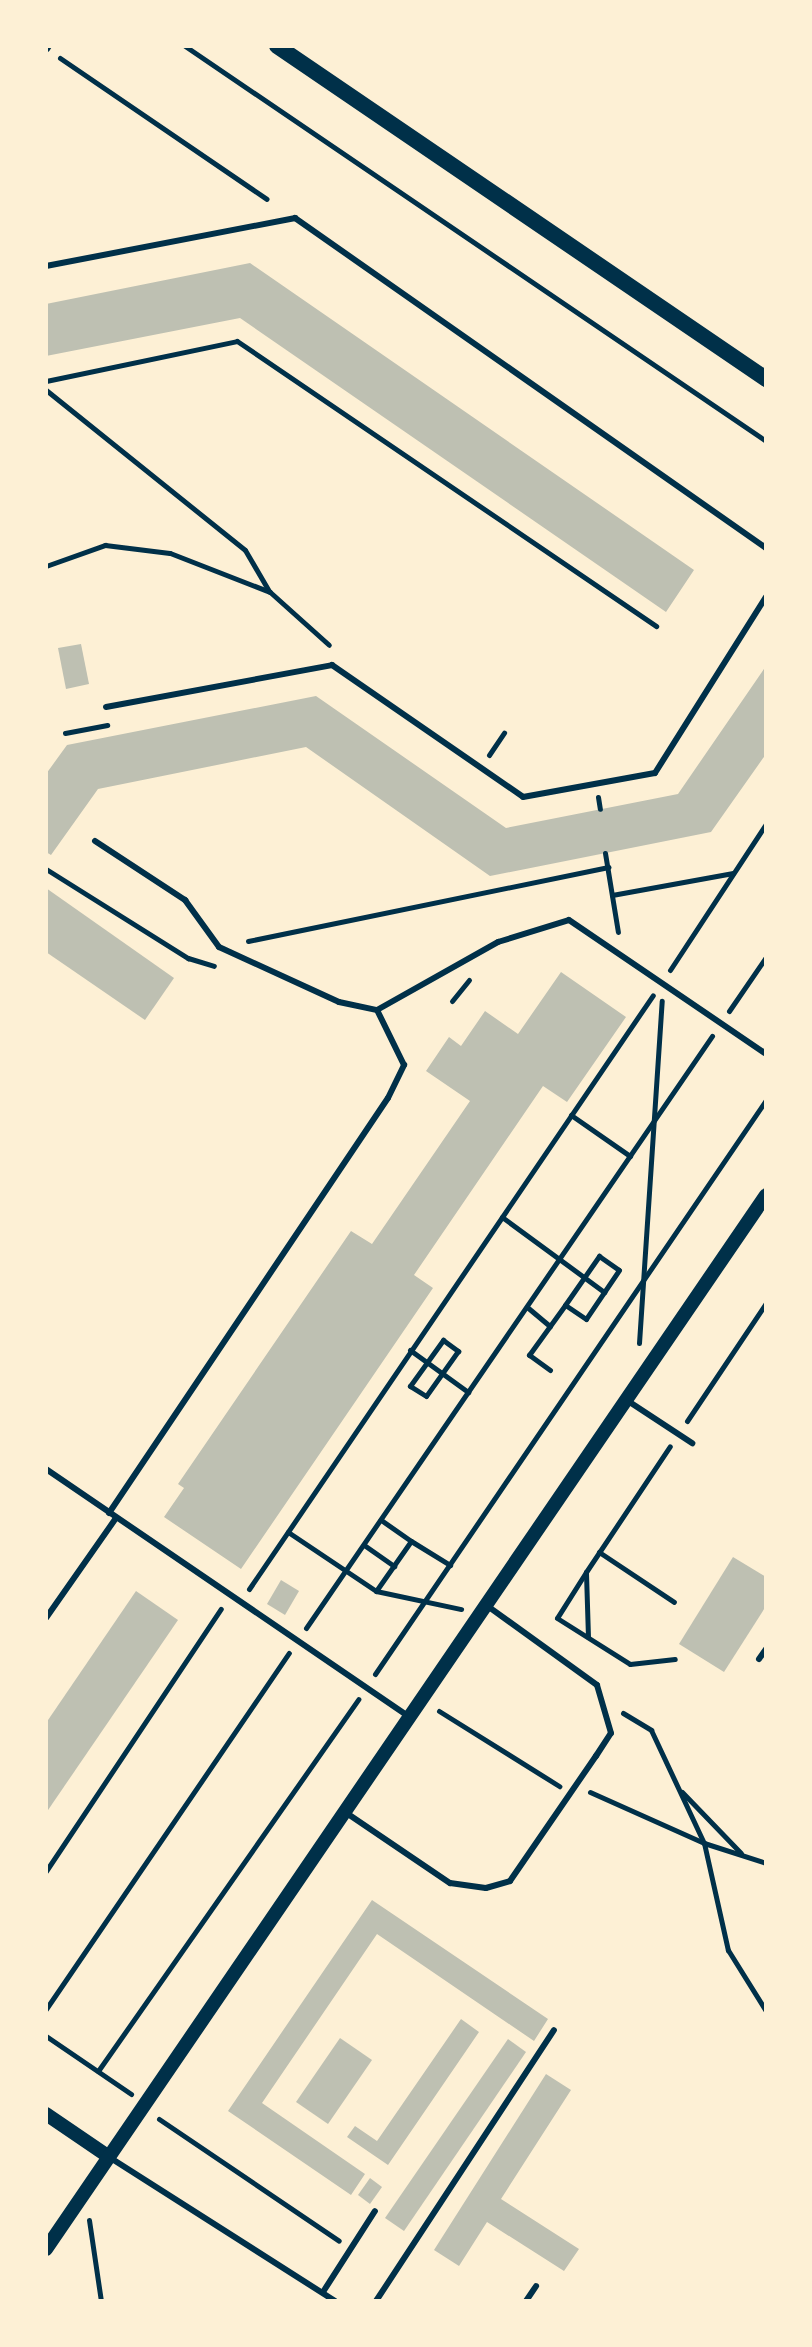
<!DOCTYPE html>
<style>
body{margin:0}
#map{position:relative;width:812px;height:2347px;overflow:hidden;background:#fdf0d5;font-family:"Sofia Sans Condensed",sans-serif}
div>[style]{position:absolute}
[style*='--x']{left:calc(var(--x)*1px);top:calc(var(--y)*1px);width:calc(var(--w)*1px);rotate:calc(var(--a)*1deg)}
.building>*{inset:0;background:#bec0b2}
.path>*{height:5px;margin:-2.5px;padding:0 2.5px;transform-origin:2.5px;border-radius:2.5px;background:#003049}
.service>*{height:6px;margin:-3px;padding:0 3px;transform-origin:3px;border-radius:3px;background:#003049}
.tertiary>*{height:14px;margin:-7px;padding:0 7px;transform-origin:7px;border-radius:7px;background:#003049}
.secondary>*{height:16px;margin:-8px;padding:0 8px;transform-origin:8px;border-radius:8px;background:#003049}
span{translate:-50% -50%;white-space:nowrap;text-align:center;line-height:1.15;-webkit-text-stroke:6px #fdf0d5;paint-order:stroke}
.frame{position:absolute;inset:0;border:48px solid #fdf0d5;pointer-events:none}
</style>
<div id="map">
<div class="building">
<div style="clip-path:polygon(250px 263px,694px 570px,666px 612px,240px 318px,46px 356px,46px 304px)"></div>
<div style="clip-path:polygon(81px 644px,89px 684px,66px 689px,58px 648px)"></div>
<div style="clip-path:polygon(766px 666px,766px 754px,711px 832px,490px 876px,306px 747px,98px 789px,51px 855px,46px 852px,46px 774px,67px 745px,316px 696px,506px 828px,678px 794px)"></div>
<div style="clip-path:polygon(46px 888px,174px 978px,145px 1020px,46px 952px)"></div>
<div style="clip-path:polygon(561px 972px,626px 1017px,567px 1102px,543px 1086px,414px 1275px,433px 1288px,241px 1569px,164px 1517px,184px 1488px,178px 1484px,351px 1231px,372px 1244px,470px 1101px,426px 1071px,449px 1037px,461px 1046px,485px 1011px,518px 1034px)"></div>
<div style="clip-path:polygon(733px 1557px,766px 1577px,766px 1606px,724px 1672px,679px 1644px)"></div>
<div style="clip-path:polygon(281px 1580px,299px 1591px,285px 1615px,267px 1604px)"></div>
<div style="clip-path:polygon(136px 1591px,178px 1620px,46px 1813px,46px 1723px)"></div>
<div style="clip-path:polygon(372px 1900px,548px 2019px,534px 2041px,377px 1934px,262px 2103px,365px 2174px,351px 2195px,228px 2111px)"></div>
<div style="clip-path:polygon(461px 2019px,479px 2032px,388px 2165px,347px 2137px,355px 2126px,377px 2141px)"></div>
<div style="clip-path:polygon(340px 2038px,372px 2060px,328px 2124px,296px 2102px)"></div>
<div style="clip-path:polygon(508px 2039px,526px 2052px,404px 2231px,385px 2218px)"></div>
<div style="clip-path:polygon(546px 2074px,571px 2090px,501px 2199px,579px 2249px,564px 2271px,487px 2222px,459px 2266px,434px 2250px)"></div>
<div style="clip-path:polygon(370px 2178px,382px 2187px,370px 2204px,358px 2195px)"></div>
</div>
<div class="path">
<div style="--x:185;--y:46;--w:703;--a:34.21"></div>
<div style="--x:60;--y:58;--w:250;--a:34.3"></div>
<div style="--x:46;--y:381;--w:195;--a:-11.8"></div>
<div style="--x:237;--y:341;--w:507;--a:34.22"></div>
<div style="--x:46;--y:390;--w:255;--a:38.8"></div>
<div style="--x:245;--y:550;--w:48;--a:59.7"></div>
<div style="--x:46;--y:566;--w:63;--a:-19.6"></div>
<div style="--x:105;--y:545;--w:65;--a:7"></div>
<div style="--x:170;--y:553;--w:107;--a:21.3"></div>
<div style="--x:270;--y:592;--w:79;--a:41.9"></div>
<div style="--x:65;--y:733;--w:43;--a:-10.8"></div>
<div style="--x:489;--y:755;--w:27;--a:-56"></div>
<div style="--x:598;--y:797;--w:12;--a:81"></div>
<div style="--x:605;--y:853;--w:80;--a:80.7"></div>
<div style="--x:46;--y:869;--w:168;--a:32.1"></div>
<div style="--x:188;--y:958;--w:27;--a:17"></div>
<div style="--x:612;--y:895;--w:123;--a:-10.3"></div>
<div style="--x:248;--y:941;--w:368;--a:-11.6"></div>
<div style="--x:670;--y:970;--w:175;--a:-56.7"></div>
<div style="--x:452;--y:1001;--w:27;--a:-51"></div>
<div style="--x:729;--y:1011;--w:65;--a:-55.6"></div>
<div style="--x:571;--y:1115;--w:72;--a:34.8"></div>
<div style="--x:502;--y:1217;--w:127;--a:36.3"></div>
<div style="--x:599;--y:1256;--w:24;--a:35"></div>
<div style="--x:619;--y:1270;--w:59;--a:124"></div>
<div style="--x:586;--y:1319;--w:25;--a:-146"></div>
<div style="--x:565;--y:1305;--w:60;--a:-55.2"></div>
<div style="--x:527;--y:1307;--w:30;--a:40"></div>
<div style="--x:443;--y:1340;--w:19;--a:36"></div>
<div style="--x:458;--y:1351;--w:55;--a:125.4"></div>
<div style="--x:426;--y:1396;--w:19;--a:-148"></div>
<div style="--x:410;--y:1386;--w:57;--a:-54.3"></div>
<div style="--x:639;--y:1343;--w:343;--a:-86.2"></div>
<div style="--x:410;--y:1350;--w:72;--a:35.9"></div>
<div style="--x:550;--y:1370;--w:26;--a:-144"></div>
<div style="--x:529;--y:1355;--w:62;--a:-54.2"></div>
<div style="--x:687;--y:1421;--w:142;--a:-56.2"></div>
<div style="--x:288;--y:1532;--w:106;--a:33.8"></div>
<div style="--x:376;--y:1591;--w:61;--a:-55"></div>
<div style="--x:411;--y:1541;--w:37;--a:-145"></div>
<div style="--x:411;--y:1541;--w:46;--a:31.6"></div>
<div style="--x:364;--y:1545;--w:37;--a:35"></div>
<div style="--x:599;--y:1552;--w:90;--a:33.7"></div>
<div style="--x:586;--y:1572;--w:54;--a:122.2"></div>
<div style="--x:557;--y:1618;--w:86;--a:32.2"></div>
<div style="--x:630;--y:1664;--w:45;--a:-6.3"></div>
<div style="--x:249;--y:1589;--w:718;--a:-55.78"></div>
<div style="--x:376;--y:1591;--w:87;--a:12"></div>
<div style="--x:306;--y:1628;--w:718;--a:-55.56"></div>
<div style="--x:588;--y:1637;--w:65;--a:-91.8"></div>
<div style="--x:586;--y:1572;--w:151;--a:-56.3"></div>
<div style="--x:375;--y:1674;--w:695;--a:-55.74"></div>
<div style="--x:439;--y:1711;--w:142;--a:32"></div>
<div style="--x:623;--y:1713;--w:33;--a:31"></div>
<div style="--x:651;--y:1730;--w:125;--a:64.9"></div>
<div style="--x:704;--y:1843;--w:65;--a:17.9"></div>
<div style="--x:590;--y:1792;--w:125;--a:24.1"></div>
<div style="--x:704;--y:1843;--w:110;--a:77.4"></div>
<div style="--x:728;--y:1950;--w:72;--a:58.1"></div>
<div style="--x:682;--y:1792;--w:85;--a:46"></div>
<div style="--x:46;--y:1871;--w:315;--a:-56.3"></div>
<div style="--x:46;--y:2009;--w:431;--a:-55.7"></div>
<div style="--x:46;--y:2036;--w:103;--a:34.3"></div>
<div style="--x:98;--y:2071;--w:454;--a:-55"></div>
<div style="--x:159;--y:2119;--w:217;--a:34.1"></div>
<div style="--x:89;--y:2220;--w:82;--a:81.6"></div>
<div style="--x:179;--y:2301;--w:26;--a:0"></div>
</div>
<div class="service">
<div style="--x:47;--y:49;--w:4;--a:-56"></div>
<div style="--x:46;--y:266;--w:254;--a:-10.9"></div>
<div style="--x:295;--y:218;--w:575;--a:35.02"></div>
<div style="--x:106;--y:707;--w:230;--a:-10.5"></div>
<div style="--x:332;--y:665;--w:232;--a:34.6"></div>
<div style="--x:523;--y:797;--w:134;--a:-10.3"></div>
<div style="--x:655;--y:773;--w:208;--a:-57.8"></div>
<div style="--x:95;--y:841;--w:108;--a:33.2"></div>
<div style="--x:185;--y:900;--w:58;--a:54.1"></div>
<div style="--x:219;--y:947;--w:132;--a:24.6"></div>
<div style="--x:339;--y:1002;--w:39;--a:12"></div>
<div style="--x:377;--y:1010;--w:139;--a:-29.3"></div>
<div style="--x:498;--y:942;--w:74;--a:-17.2"></div>
<div style="--x:569;--y:920;--w:238;--a:34.2"></div>
<div style="--x:628;--y:1401;--w:77;--a:33.3"></div>
<div style="--x:46;--y:1469;--w:440;--a:34.3"></div>
<div style="--x:109;--y:1513;--w:500;--a:-56.09"></div>
<div style="--x:388;--y:1098;--w:37;--a:-64"></div>
<div style="--x:404;--y:1065;--w:61;--a:-116.1"></div>
<div style="--x:46;--y:1618;--w:122;--a:-55"></div>
<div style="--x:759;--y:1659;--w:12;--a:-55"></div>
<div style="--x:345;--y:1812;--w:127;--a:34.1"></div>
<div style="--x:450;--y:1883;--w:36;--a:8"></div>
<div style="--x:486;--y:1888;--w:25;--a:-16"></div>
<div style="--x:510;--y:1881;--w:152;--a:-55.5"></div>
<div style="--x:596;--y:1756;--w:27;--a:-57"></div>
<div style="--x:611;--y:1733;--w:50;--a:-106.3"></div>
<div style="--x:597;--y:1685;--w:137;--a:-144.2"></div>
<div style="--x:109;--y:2157;--w:268;--a:32.5"></div>
<div style="--x:323;--y:2292;--w:96;--a:-57.3"></div>
<div style="--x:376;--y:2301;--w:324;--a:-56.7"></div>
<div style="--x:526;--y:2301;--w:18;--a:-56"></div>
</div>
<div class="tertiary">
<div style="--x:46;--y:2114;--w:76;--a:34.3"></div>
<div style="--x:46;--y:2249;--w:1276;--a:-55.66"></div>
</div>
<div class="secondary">
<div style="--x:277;--y:46;--w:592;--a:34.25"></div>
</div>
<div class="frame"></div>
</div>
